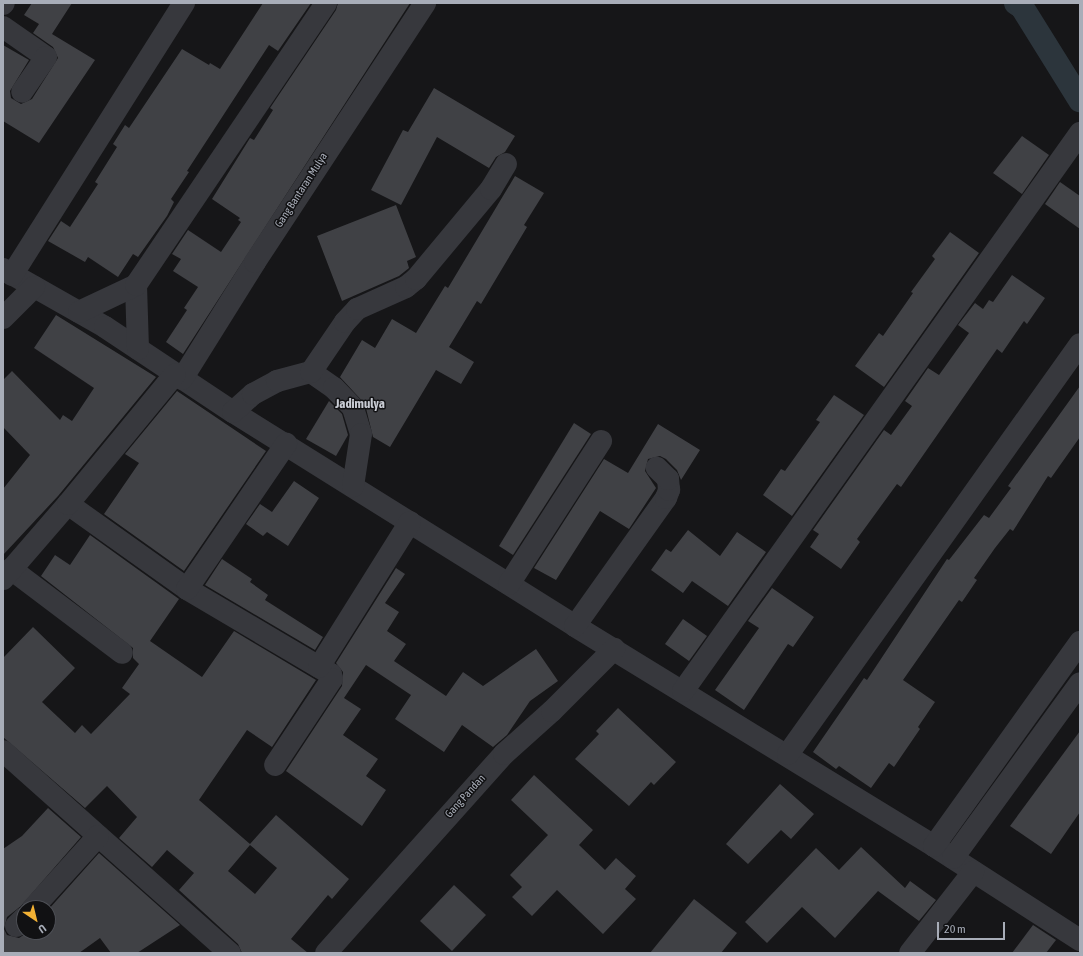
<!DOCTYPE html>
<style>
body{margin:0}
#map{position:relative;width:1083px;height:956px;overflow:hidden;background:#161618;font-family:"Asap Condensed",sans-serif}
div>[style]{position:absolute}
[style*='--x']{left:calc(var(--x)*1px);top:calc(var(--y)*1px);width:calc(var(--w)*1px);rotate:calc(var(--a)*1deg)}
.canal>*{height:24px;margin:-12px;padding:0 12px;transform-origin:12px;border-radius:12px;background:#2c353c}
.building>*{inset:0;background:#404145}
.minor>*{height:22px;margin:-11px;padding:0 11px;transform-origin:11px;border-radius:11px;background:#37383d}
span{translate:-50% -50%;white-space:nowrap;text-align:center;line-height:1.15;-webkit-text-stroke:3px #111113;paint-order:stroke}
.street-label{font-size:11px;color:#a8adb8}
.quarter-label{font-size:13px;color:#c9ccd4;font-weight:700}
.frame{position:absolute;inset:0;border:4px solid #a8adb8;pointer-events:none}
.north{position:absolute;left:16px;top:900px;width:40px;height:40px;box-sizing:border-box;background:#111113;border:1px solid #4d4f55;border-radius:50%;rotate:145deg;font-size:11px;font-weight:700;line-height:16px;text-align:center;color:#a8adb8}
.north::after{content:'';display:block;margin:auto;width:14px;height:18px;background:#f2b134;clip-path:polygon(50% 0,100% 100%,50% 72%,0 100%)}
.scale{position:absolute;left:937px;top:922px;width:68px;height:18px;box-sizing:border-box;border:2px solid #a8adb8;border-top:0;padding-left:5px;font-size:12px;line-height:14px;white-space:nowrap;color:#a8adb8;-webkit-text-stroke:3px #111113;paint-order:stroke}
</style>
<div id="map">
<div class="canal">
<div style="--x:1016;--y:3;--w:7;--a:34"></div>
<div style="--x:1022;--y:7;--w:110;--a:58.1"></div>
</div>
<div class="building">
<div style="clip-path:polygon(32px 3px,72px 3px,52px 34px,95px 60px,39px 143px,3px 121px,3px 45px,29px 60px,10px 91px,11px 98px,21px 104px,32px 99px,58px 58px,53px 47px,33px 33px,39px 24px,24px 15px)"></div>
<div style="clip-path:polygon(263px 3px,311px 3px,278px 51px,269px 45px,187px 171px,189px 172px,171px 199px,174px 202px,167px 216px,138px 257px,133px 254px,118px 277px,88px 257px,85px 262px,48px 241px,61px 221px,70px 227px,98px 184px,95px 182px,117px 147px,113px 144px,125px 125px,129px 128px,182px 49px,209px 65px,210px 63px,220px 69px)"></div>
<div style="clip-path:polygon(338px 3px,410px 3px,183px 354px,166px 342px,187px 310px,184px 308px,198px 287px,173px 271px,181px 259px,172px 254px,188px 230px,221px 252px,241px 222px,238px 220px,240px 218px,212px 199px,250px 138px,254px 140px,273px 110px,270px 108px,336px 10px)"></div>
<div style="clip-path:polygon(434px 88px,515px 136px,505px 152px,496px 157px,489px 168px,437px 137px,401px 205px,371px 190px,403px 130px,408px 132px)"></div>
<div style="clip-path:polygon(1022px 136px,1049px 155px,1022px 194px,993px 173px)"></div>
<div style="clip-path:polygon(515px 176px,544px 193px,524px 225px,527px 227px,481px 304px,477px 301px,449px 347px,474px 362px,461px 384px,436px 370px,390px 447px,373px 437px,365px 404px,340px 377px,362px 340px,375px 348px,392px 319px,416px 333px,445px 286px,448px 288px)"></div>
<div style="clip-path:polygon(1060px 182px,1080px 196px,1080px 229px,1045px 204px)"></div>
<div style="clip-path:polygon(396px 205px,416px 257px,407px 261px,409px 268px,399px 276px,342px 301px,317px 236px)"></div>
<div style="clip-path:polygon(950px 232px,979px 253px,884px 387px,855px 366px,879px 333px,883px 336px,913px 293px,911px 292px,935px 259px,932px 256px)"></div>
<div style="clip-path:polygon(1012px 275px,1045px 298px,1027px 324px,1024px 321px,1002px 353px,997px 349px,901px 487px,897px 484px,857px 539px,860px 542px,841px 569px,810px 547px,819px 534px,813px 530px,884px 430px,891px 435px,912px 406px,905px 401px,928px 368px,939px 375px,969px 333px,958px 325px,975px 303px,983px 309px,989px 300px,993px 302px)"></div>
<div style="clip-path:polygon(56px 315px,156px 377px,58px 496px,3px 555px,3px 489px,30px 455px,3px 427px,3px 380px,12px 371px,60px 420px,63px 415px,72px 421px,94px 388px,34px 348px)"></div>
<div style="clip-path:polygon(1080px 386px,1080px 437px,1051px 478px,1048px 476px,1013px 531px,1010px 529px,995px 548px,974px 578px,977px 580px,962px 602px,959px 600px,903px 680px,935px 702px,918px 727px,920px 729px,894px 767px,889px 763px,871px 788px,839px 766px,836px 769px,813px 752px,864px 678px,867px 680px,947px 559px,949px 560px,984px 515px,989px 518px,1011px 488px,1008px 486px)"></div>
<div style="clip-path:polygon(177px 391px,266px 451px,184px 571px,104px 514px,139px 463px,125px 454px)"></div>
<div style="clip-path:polygon(834px 395px,864px 415px,792px 516px,763px 495px,781px 469px,785px 471px,820px 422px,816px 420px)"></div>
<div style="clip-path:polygon(329px 401px,342px 414px,348px 435px,336px 456px,306px 439px)"></div>
<div style="clip-path:polygon(574px 423px,591px 434px,513px 555px,499px 546px)"></div>
<div style="clip-path:polygon(658px 424px,700px 450px,681px 480px,677px 470px,666px 459px,660px 456px,648px 459px,645px 471px,656px 488px,629px 529px,600px 511px,556px 580px,534px 568px,604px 459px,628px 473px)"></div>
<div style="clip-path:polygon(294px 481px,319px 498px,288px 546px,267px 532px,263px 536px,246px 524px,260px 504px,272px 512px)"></div>
<div style="clip-path:polygon(688px 530px,720px 556px,737px 532px,766px 552px,728px 606px,692px 581px,683px 593px,651px 570px,666px 549px,671px 552px)"></div>
<div style="clip-path:polygon(evenodd,90px 535px,179px 599px,150px 641px,202px 677px,234px 631px,316px 680px,272px 747px,247px 730px,199px 800px,250px 844px,276px 815px,349px 879px,332px 899px,328px 895px,291px 939px,308px 953px,242px 953px,238px 944px,179px 890px,194px 873px,167px 850px,152px 867px,119px 838px,137px 817px,107px 786px,85px 808px,3px 737px,3px 658px,33px 627px,75px 668px,42px 702px,75px 733px,82px 725px,91px 734px,130px 694px,122px 688px,139px 664px,133px 658px,133px 648px,41px 576px,55px 555px,70px 565px,90px 535px,250px 845px,277px 868px,255px 894px,228px 871px,250px 845px)"></div>
<div style="clip-path:polygon(222px 559px,252px 579px,250px 582px,268px 595px,265px 600px,323px 637px,315px 650px,205px 585px)"></div>
<div style="clip-path:polygon(396px 568px,405px 574px,385px 603px,399px 612px,387px 631px,406px 644px,394px 661px,446px 696px,463px 672px,483px 686px,536px 649px,558px 681px,530px 701px,507px 735px,493px 747px,462px 725px,444px 752px,395px 719px,411px 695px,366px 665px,344px 698px,361px 709px,343px 735px,378px 759px,366px 776px,386px 790px,362px 826px,286px 771px,342px 686px,343px 672px,336px 663px)"></div>
<div style="clip-path:polygon(772px 588px,814px 617px,793px 647px,788px 644px,744px 710px,715px 690px,759px 628px,748px 621px)"></div>
<div style="clip-path:polygon(683px 619px,707px 636px,689px 661px,665px 644px)"></div>
<div style="clip-path:polygon(618px 708px,676px 762px,654px 785px,651px 782px,629px 806px,575px 759px,599px 734px,596px 731px)"></div>
<div style="clip-path:polygon(1080px 731px,1080px 812px,1051px 854px,1010px 826px)"></div>
<div style="clip-path:polygon(534px 775px,593px 830px,579px 845px,605px 870px,616px 858px,636px 876px,625px 889px,636px 899px,603px 934px,557px 890px,532px 916px,512px 897px,522px 887px,510px 875px,548px 835px,511px 800px)"></div>
<div style="clip-path:polygon(780px 784px,814px 814px,791px 839px,781px 830px,748px 864px,726px 844px)"></div>
<div style="clip-path:polygon(48px 808px,81px 837px,21px 906px,7px 917px,4px 929px,7px 935px,19px 938px,28px 932px,48px 932px,48px 910px,99px 853px,180px 925px,137px 953px,111px 953px,100px 938px,79px 953px,3px 953px,3px 849px,22px 836px)"></div>
<div style="clip-path:polygon(861px 847px,905px 888px,910px 881px,936px 900px,919px 921px,878px 891px,835px 938px,802px 907px,767px 943px,745px 922px,816px 848px,839px 870px)"></div>
<div style="clip-path:polygon(454px 885px,486px 915px,452px 951px,420px 921px)"></div>
<div style="clip-path:polygon(694px 899px,737px 933px,721px 953px,650px 953px)"></div>
<div style="clip-path:polygon(1033px 925px,1056px 940px,1046px 953px,1012px 953px)"></div>
</div>
<div class="minor">
<div style="--x:3;--y:4;--w:1;--a:-45"></div>
<div style="--x:3;--y:27;--w:52;--a:34.9"></div>
<div style="--x:46;--y:57;--w:42;--a:124.4"></div>
<div style="--x:3;--y:269;--w:117;--a:29.6"></div>
<div style="--x:105;--y:327;--w:154;--a:33.6"></div>
<div style="--x:233;--y:412;--w:403;--a:32"></div>
<div style="--x:575;--y:626;--w:421;--a:31.5"></div>
<div style="--x:934;--y:846;--w:174;--a:32.8"></div>
<div style="--x:12;--y:275;--w:322;--a:-57.7"></div>
<div style="--x:136;--y:285;--w:64;--a:88.2"></div>
<div style="--x:79;--y:312;--w:63;--a:-25.3"></div>
<div style="--x:136;--y:285;--w:340;--a:-56"></div>
<div style="--x:3;--y:318;--w:44;--a:-45"></div>
<div style="--x:311;--y:372;--w:28;--a:35"></div>
<div style="--x:334;--y:388;--w:28;--a:46"></div>
<div style="--x:353;--y:408;--w:27;--a:73"></div>
<div style="--x:361;--y:434;--w:53;--a:98.7"></div>
<div style="--x:182;--y:379;--w:138;--a:-58"></div>
<div style="--x:255;--y:262;--w:310;--a:-56.7"></div>
<div style="--x:233;--y:412;--w:27;--a:-42"></div>
<div style="--x:253;--y:394;--w:27;--a:-28"></div>
<div style="--x:277;--y:381;--w:35;--a:-15"></div>
<div style="--x:311;--y:372;--w:60;--a:-55.8"></div>
<div style="--x:345;--y:322;--w:18;--a:-47"></div>
<div style="--x:357;--y:309;--w:54;--a:-24.2"></div>
<div style="--x:406;--y:287;--w:13;--a:-39"></div>
<div style="--x:416;--y:279;--w:117;--a:-50.2"></div>
<div style="--x:491;--y:189;--w:29;--a:-59"></div>
<div style="--x:68;--y:504;--w:146;--a:35.5"></div>
<div style="--x:187;--y:589;--w:167;--a:30.6"></div>
<div style="--x:331;--y:674;--w:5;--a:79"></div>
<div style="--x:332;--y:679;--w:103;--a:123.5"></div>
<div style="--x:11;--y:569;--w:139;--a:37.1"></div>
<div style="--x:3;--y:579;--w:99;--a:-49.1"></div>
<div style="--x:68;--y:504;--w:168;--a:-50.5"></div>
<div style="--x:509;--y:584;--w:170;--a:-57.2"></div>
<div style="--x:187;--y:589;--w:176;--a:-55.7"></div>
<div style="--x:575;--y:626;--w:157;--a:-54.6"></div>
<div style="--x:666;--y:498;--w:9;--a:-69"></div>
<div style="--x:669;--y:490;--w:11;--a:-95"></div>
<div style="--x:668;--y:479;--w:16;--a:-135"></div>
<div style="--x:319;--y:667;--w:171;--a:-57.9"></div>
<div style="--x:683;--y:691;--w:685;--a:-54.57"></div>
<div style="--x:3;--y:751;--w:304;--a:41.7"></div>
<div style="--x:788;--y:754;--w:503;--a:-54.54"></div>
<div style="--x:934;--y:846;--w:251;--a:-54.4"></div>
<div style="--x:953;--y:858;--w:216;--a:-54"></div>
<div style="--x:33;--y:908;--w:97;--a:-47.9"></div>
<div style="--x:16;--y:926;--w:11;--a:-45"></div>
<div style="--x:326;--y:953;--w:267;--a:-48.2"></div>
<div style="--x:504;--y:754;--w:64;--a:-41.9"></div>
<div style="--x:552;--y:711;--w:88;--a:-45"></div>
<div style="--x:910;--y:953;--w:103;--a:-52.1"></div>
</div>
<div class="street-label">
<span style="left:301px;top:190px;rotate:-57deg">Gang Bantaran Mulya</span>
<span style="left:465px;top:796px;rotate:-48deg">Gang Pandan</span>
</div>
<div class="quarter-label">
<span style="left:360px;top:404px">Jadimulya</span>
</div>
<div class="frame"></div>
<div class="north">U</div>
<div class="scale">20 m</div>
</div>
